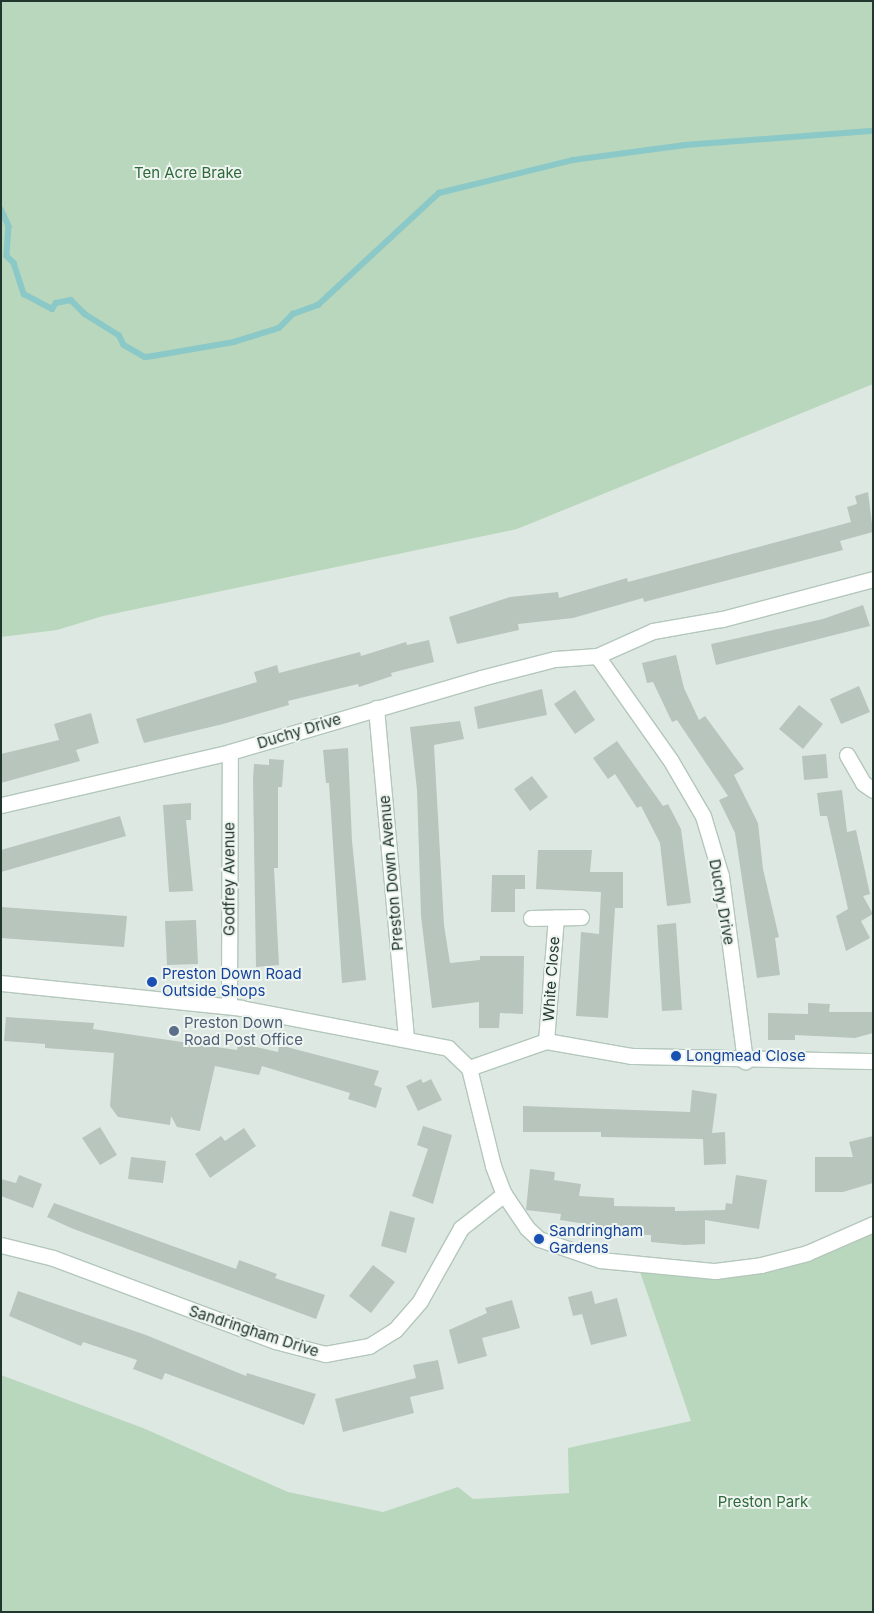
<!DOCTYPE html>
<style>
body{margin:0}
#map{position:relative;width:874px;height:1613px;overflow:hidden;background:#dee8e2;font-family:Inter,sans-serif}
div>[style]{position:absolute}
[style*='--x']{left:calc(var(--x)*1px);top:calc(var(--y)*1px);width:calc(var(--w)*1px);rotate:calc(var(--a)*1deg)}
.green>*{inset:0;background:#b9d7bc}
.stream>*{height:5.5px;margin:-2.75px;padding:0 2.75px;transform-origin:2.75px;border-radius:2.75px;background:#8bc8c8}
.building>*{inset:0;background:#b7c5bd}
.roads{filter:drop-shadow(1px 0 #b3c7bc) drop-shadow(-1px 0 #b3c7bc) drop-shadow(0 1px #b3c7bc) drop-shadow(0 -1px #b3c7bc)}
.street>*{height:15px;margin:-7.5px;padding:0 7.5px;transform-origin:7.5px;border-radius:7.5px;background:#fff}
.secondary>*{height:15px;margin:-7.5px;padding:0 7.5px;transform-origin:7.5px;border-radius:7.5px;background:#fff}
.dots>*{width:14px;height:14px;translate:-50% -50%;box-sizing:border-box;border:2px solid #eef5f0;border-radius:50%}
span{translate:-50% -50%;white-space:nowrap;text-align:center;line-height:1.15;-webkit-text-stroke:4px #eef5f0;paint-order:stroke}
.park-label{font-size:15px;color:#30683c}
.street-label{font-size:15px;color:#21362d}
.transit-label{font-size:15px;color:#164399}
.left{translate:0 -50%;text-align:left}
.service-label{font-size:15px;color:#4e5e75}
.frame{position:absolute;inset:0;border:2px solid #21362d;pointer-events:none}
</style>
<div id="map">
<div class="green">
<div style="clip-path:polygon(1px 1px,873px 1px,873px 384px,517px 529px,103px 616px,57px 630px,1px 637px)"></div>
<div style="clip-path:polygon(873px 1224px,873px 1612px,1px 1612px,1px 1375px,143px 1428px,288px 1492px,383px 1512px,458px 1487px,473px 1499px,569px 1493px,568px 1448px,691px 1421px,638px 1266px,761px 1265px)"></div>
</div>
<div class="stream">
<div style="--x:1;--y:209;--w:19;--a:65"></div>
<div style="--x:9;--y:226;--w:30;--a:94"></div>
<div style="--x:7;--y:256;--w:10;--a:45"></div>
<div style="--x:14;--y:263;--w:33;--a:72"></div>
<div style="--x:24;--y:294;--w:32;--a:28"></div>
<div style="--x:52;--y:309;--w:7;--a:-56"></div>
<div style="--x:56;--y:303;--w:15;--a:-11"></div>
<div style="--x:71;--y:300;--w:20;--a:45"></div>
<div style="--x:85;--y:314;--w:40;--a:32"></div>
<div style="--x:119;--y:335;--w:11;--a:63"></div>
<div style="--x:124;--y:345;--w:24;--a:30"></div>
<div style="--x:145;--y:357;--w:8;--a:-7"></div>
<div style="--x:153;--y:356;--w:82;--a:-9.8"></div>
<div style="--x:234;--y:342;--w:47;--a:-17.3"></div>
<div style="--x:279;--y:328;--w:20;--a:-45"></div>
<div style="--x:293;--y:314;--w:27;--a:-20"></div>
<div style="--x:318;--y:305;--w:165;--a:-42.8"></div>
<div style="--x:439;--y:193;--w:138;--a:-13.8"></div>
<div style="--x:573;--y:160;--w:113;--a:-7.6"></div>
<div style="--x:685;--y:145;--w:189;--a:-4.3"></div>
</div>
<div class="building">
<div style="clip-path:polygon(868px 492px,873px 532px,840px 541px,843px 550px,644px 602px,643px 598px,573px 618px,518px 624px,519px 630px,457px 644px,449px 617px,510px 597px,558px 592px,559px 598px,627px 578px,628px 582px,851px 522px,847px 507px,857px 504px,855px 496px)"></div>
<div style="clip-path:polygon(863px 605px,870px 626px,716px 665px,711px 644px,823px 619px)"></div>
<div style="clip-path:polygon(429px 640px,434px 662px,391px 673px,392px 676px,359px 687px,358px 684px,288px 701px,289px 705px,223px 724px,144px 743px,136px 719px,257px 682px,254px 672px,277px 665px,279px 673px,360px 652px,361px 656px,406px 642px,407px 645px)"></div>
<div style="clip-path:polygon(676px 655px,684px 688px,699px 720px,705px 716px,744px 769px,734px 775px,758px 823px,763px 869px,779px 937px,775px 938px,780px 975px,757px 978px,735px 833px,719px 800px,728px 796px,677px 720px,672px 722px,653px 682px,647px 683px,642px 663px)"></div>
<div style="clip-path:polygon(859px 686px,870px 712px,841px 724px,830px 699px)"></div>
<div style="clip-path:polygon(542px 689px,547px 715px,478px 729px,474px 707px)"></div>
<div style="clip-path:polygon(575px 690px,595px 720px,575px 734px,554px 704px)"></div>
<div style="clip-path:polygon(799px 705px,823px 724px,803px 749px,779px 729px)"></div>
<div style="clip-path:polygon(91px 713px,99px 743px,76px 750px,80px 761px,1px 783px,1px 754px,59px 740px,54px 724px)"></div>
<div style="clip-path:polygon(460px 721px,464px 739px,434px 745px,444px 925px,450px 963px,480px 960px,480px 956px,524px 956px,523px 1014px,500px 1013px,499px 1028px,479px 1028px,479px 1002px,432px 1008px,421px 916px,417px 790px,410px 727px)"></div>
<div style="clip-path:polygon(617px 741px,663px 806px,668px 804px,681px 829px,691px 903px,667px 906px,660px 843px,641px 806px,637px 808px,615px 774px,608px 779px,593px 758px)"></div>
<div style="clip-path:polygon(348px 748px,352px 841px,366px 980px,342px 983px,329px 783px,326px 783px,323px 750px)"></div>
<div style="clip-path:polygon(826px 754px,828px 778px,804px 780px,802px 756px)"></div>
<div style="clip-path:polygon(269px 759px,284px 760px,282px 787px,278px 787px,278px 868px,274px 868px,279px 965px,256px 967px,253px 780px,254px 764px,269px 765px)"></div>
<div style="clip-path:polygon(532px 776px,548px 797px,530px 811px,514px 789px)"></div>
<div style="clip-path:polygon(842px 790px,847px 832px,856px 830px,870px 894px,863px 896px,873px 914px,861px 921px,870px 938px,846px 951px,836px 916px,848px 909px,827px 816px,820px 816px,817px 793px)"></div>
<div style="clip-path:polygon(191px 803px,191px 820px,186px 820px,193px 891px,169px 892px,163px 805px)"></div>
<div style="clip-path:polygon(120px 816px,126px 836px,1px 872px,1px 850px)"></div>
<div style="clip-path:polygon(538px 850px,592px 850px,590px 872px,623px 872px,623px 908px,615px 908px,608px 1018px,576px 1016px,581px 932px,599px 934px,601px 892px,536px 889px)"></div>
<div style="clip-path:polygon(492px 875px,525px 875px,525px 889px,515px 889px,515px 912px,491px 912px)"></div>
<div style="clip-path:polygon(1px 907px,127px 916px,124px 947px,1px 938px)"></div>
<div style="clip-path:polygon(196px 920px,198px 964px,167px 965px,165px 921px)"></div>
<div style="clip-path:polygon(676px 923px,682px 1010px,662px 1011px,657px 925px)"></div>
<div style="clip-path:polygon(808px 1003px,830px 1004px,829px 1012px,873px 1012px,873px 1033px,855px 1038px,795px 1035px,795px 1040px,768px 1040px,768px 1013px,808px 1014px)"></div>
<div style="clip-path:polygon(6px 1017px,94px 1023px,93px 1029px,237px 1050px,238px 1043px,278px 1052px,279px 1045px,379px 1071px,374px 1085px,382px 1088px,376px 1108px,348px 1099px,350px 1093px,262px 1066px,259px 1075px,215px 1066px,200px 1131px,177px 1127px,171px 1116px,170px 1125px,118px 1117px,110px 1106px,114px 1053px,45px 1048px,45px 1044px,4px 1041px)"></div>
<div style="clip-path:polygon(421px 1079px,423px 1083px,431px 1079px,442px 1100px,418px 1111px,406px 1086px)"></div>
<div style="clip-path:polygon(692px 1090px,717px 1094px,712px 1133px,725px 1132px,726px 1164px,704px 1165px,703px 1139px,601px 1137px,601px 1132px,523px 1132px,523px 1106px,690px 1112px)"></div>
<div style="clip-path:polygon(423px 1126px,452px 1135px,433px 1204px,412px 1196px,428px 1149px,417px 1145px)"></div>
<div style="clip-path:polygon(100px 1127px,117px 1155px,100px 1165px,82px 1138px)"></div>
<div style="clip-path:polygon(244px 1128px,256px 1146px,210px 1178px,195px 1154px,221px 1136px,225px 1141px)"></div>
<div style="clip-path:polygon(873px 1136px,873px 1183px,843px 1192px,815px 1192px,815px 1157px,853px 1157px,849px 1142px)"></div>
<div style="clip-path:polygon(131px 1157px,166px 1161px,163px 1183px,128px 1179px)"></div>
<div style="clip-path:polygon(530px 1169px,555px 1172px,554px 1180px,581px 1184px,579px 1196px,614px 1198px,614px 1206px,675px 1207px,675px 1211px,725px 1210px,726px 1203px,732px 1204px,736px 1175px,767px 1180px,759px 1229px,705px 1220px,705px 1244px,684px 1245px,651px 1242px,651px 1235px,592px 1234px,592px 1225px,560px 1220px,561px 1214px,526px 1210px)"></div>
<div style="clip-path:polygon(19px 1175px,42px 1184px,33px 1208px,1px 1196px,1px 1179px,16px 1183px)"></div>
<div style="clip-path:polygon(54px 1203px,236px 1269px,239px 1260px,277px 1274px,275px 1278px,325px 1295px,316px 1319px,71px 1228px,47px 1217px)"></div>
<div style="clip-path:polygon(390px 1211px,415px 1218px,406px 1253px,381px 1246px)"></div>
<div style="clip-path:polygon(373px 1265px,395px 1282px,371px 1313px,349px 1296px)"></div>
<div style="clip-path:polygon(18px 1291px,146px 1335px,246px 1376px,247px 1373px,316px 1394px,304px 1425px,165px 1373px,162px 1380px,133px 1369px,137px 1360px,83px 1342px,81px 1346px,9px 1316px)"></div>
<div style="clip-path:polygon(592px 1291px,595px 1304px,617px 1298px,627px 1336px,591px 1345px,582px 1314px,573px 1316px,568px 1297px)"></div>
<div style="clip-path:polygon(512px 1300px,520px 1328px,482px 1338px,487px 1356px,458px 1364px,449px 1330px,487px 1313px,485px 1308px)"></div>
<div style="clip-path:polygon(438px 1360px,444px 1389px,410px 1397px,414px 1413px,343px 1432px,335px 1399px,416px 1378px,413px 1365px)"></div>
</div>
<div class="roads">
<div class="street">
<div style="--x:597;--y:656;--w:128;--a:54.8"></div>
<div style="--x:671;--y:761;--w:64;--a:59.8"></div>
<div style="--x:703;--y:816;--w:63;--a:73.3"></div>
<div style="--x:721;--y:876;--w:187;--a:82.6"></div>
<div style="--x:376;--y:708;--w:331;--a:84.8"></div>
<div style="--x:847;--y:755;--w:32;--a:60"></div>
<div style="--x:863;--y:783;--w:12;--a:35"></div>
<div style="--x:1;--y:805;--w:235;--a:-13"></div>
<div style="--x:230;--y:752;--w:262;--a:-16.4"></div>
<div style="--x:481;--y:678;--w:76;--a:-14.4"></div>
<div style="--x:555;--y:659;--w:42;--a:-4.1"></div>
<div style="--x:597;--y:656;--w:61;--a:-24.1"></div>
<div style="--x:653;--y:631;--w:70;--a:-9.9"></div>
<div style="--x:722;--y:619;--w:156;--a:-14.8"></div>
<div style="--x:531;--y:918;--w:50;--a:-1.1"></div>
<div style="--x:229;--y:1006;--w:254;--a:-89.8"></div>
<div style="--x:546;--y:1041;--w:124;--a:-85.4"></div>
<div style="--x:469;--y:1068;--w:82;--a:-19.3"></div>
<div style="--x:546;--y:1041;--w:86;--a:10"></div>
<div style="--x:631;--y:1056;--w:242;--a:1.2"></div>
<div style="--x:1;--y:1245;--w:54;--a:14"></div>
<div style="--x:53;--y:1258;--w:237;--a:20.5"></div>
<div style="--x:275;--y:1341;--w:52;--a:14.6"></div>
<div style="--x:325;--y:1354;--w:45;--a:-10.3"></div>
<div style="--x:369;--y:1346;--w:31;--a:-32"></div>
<div style="--x:395;--y:1330;--w:38;--a:-49"></div>
<div style="--x:420;--y:1301;--w:84;--a:-60.7"></div>
<div style="--x:461;--y:1228;--w:55;--a:-38.3"></div>
</div>
<div class="secondary">
<div style="--x:1;--y:983;--w:241;--a:5.9"></div>
<div style="--x:241;--y:1008;--w:211;--a:10.9"></div>
<div style="--x:448;--y:1048;--w:29;--a:44"></div>
<div style="--x:469;--y:1068;--w:101;--a:76.2"></div>
<div style="--x:493;--y:1166;--w:30;--a:69"></div>
<div style="--x:504;--y:1194;--w:41;--a:55.9"></div>
<div style="--x:527;--y:1228;--w:16;--a:43"></div>
<div style="--x:539;--y:1239;--w:65;--a:19"></div>
<div style="--x:600;--y:1260;--w:116;--a:5.5"></div>
<div style="--x:715;--y:1271;--w:46;--a:-7.4"></div>
<div style="--x:761;--y:1265;--w:48;--a:-14.6"></div>
<div style="--x:807;--y:1253;--w:72;--a:-23.7"></div>
</div>
</div>
<div class="dots">
<div style="left:152px;top:982px;background:#1a4fb4"></div>
<div style="left:174px;top:1031px;background:#5c6f8a"></div>
<div style="left:676px;top:1056px;background:#1a4fb4"></div>
<div style="left:539px;top:1239px;background:#1a4fb4"></div>
</div>
<div class="park-label">
<span style="left:188px;top:173px">Ten Acre Brake</span>
<span style="left:763px;top:1502px">Preston Park</span>
</div>
<div class="street-label">
<span style="left:299px;top:731px;rotate:-17deg">Duchy Drive</span>
<span style="left:391px;top:873px;rotate:-95deg">Preston Down Avenue</span>
<span style="left:229px;top:879px;rotate:-90deg">Godfrey Avenue</span>
<span style="left:722px;top:902px;rotate:80deg">Duchy Drive</span>
<span style="left:551px;top:979px;rotate:-86deg">White Close</span>
<span style="left:254px;top:1331px;rotate:18deg">Sandringham Drive</span>
</div>
<div class="transit-label">
<span class="left" style="left:162px;top:982px">Preston Down Road<br>Outside Shops</span>
<span class="left" style="left:686px;top:1056px">Longmead Close</span>
<span class="left" style="left:549px;top:1239px">Sandringham<br>Gardens</span>
</div>
<div class="service-label">
<span class="left" style="left:184px;top:1031px">Preston Down<br>Road Post Office</span>
</div>
<div class="frame"></div>
</div>
